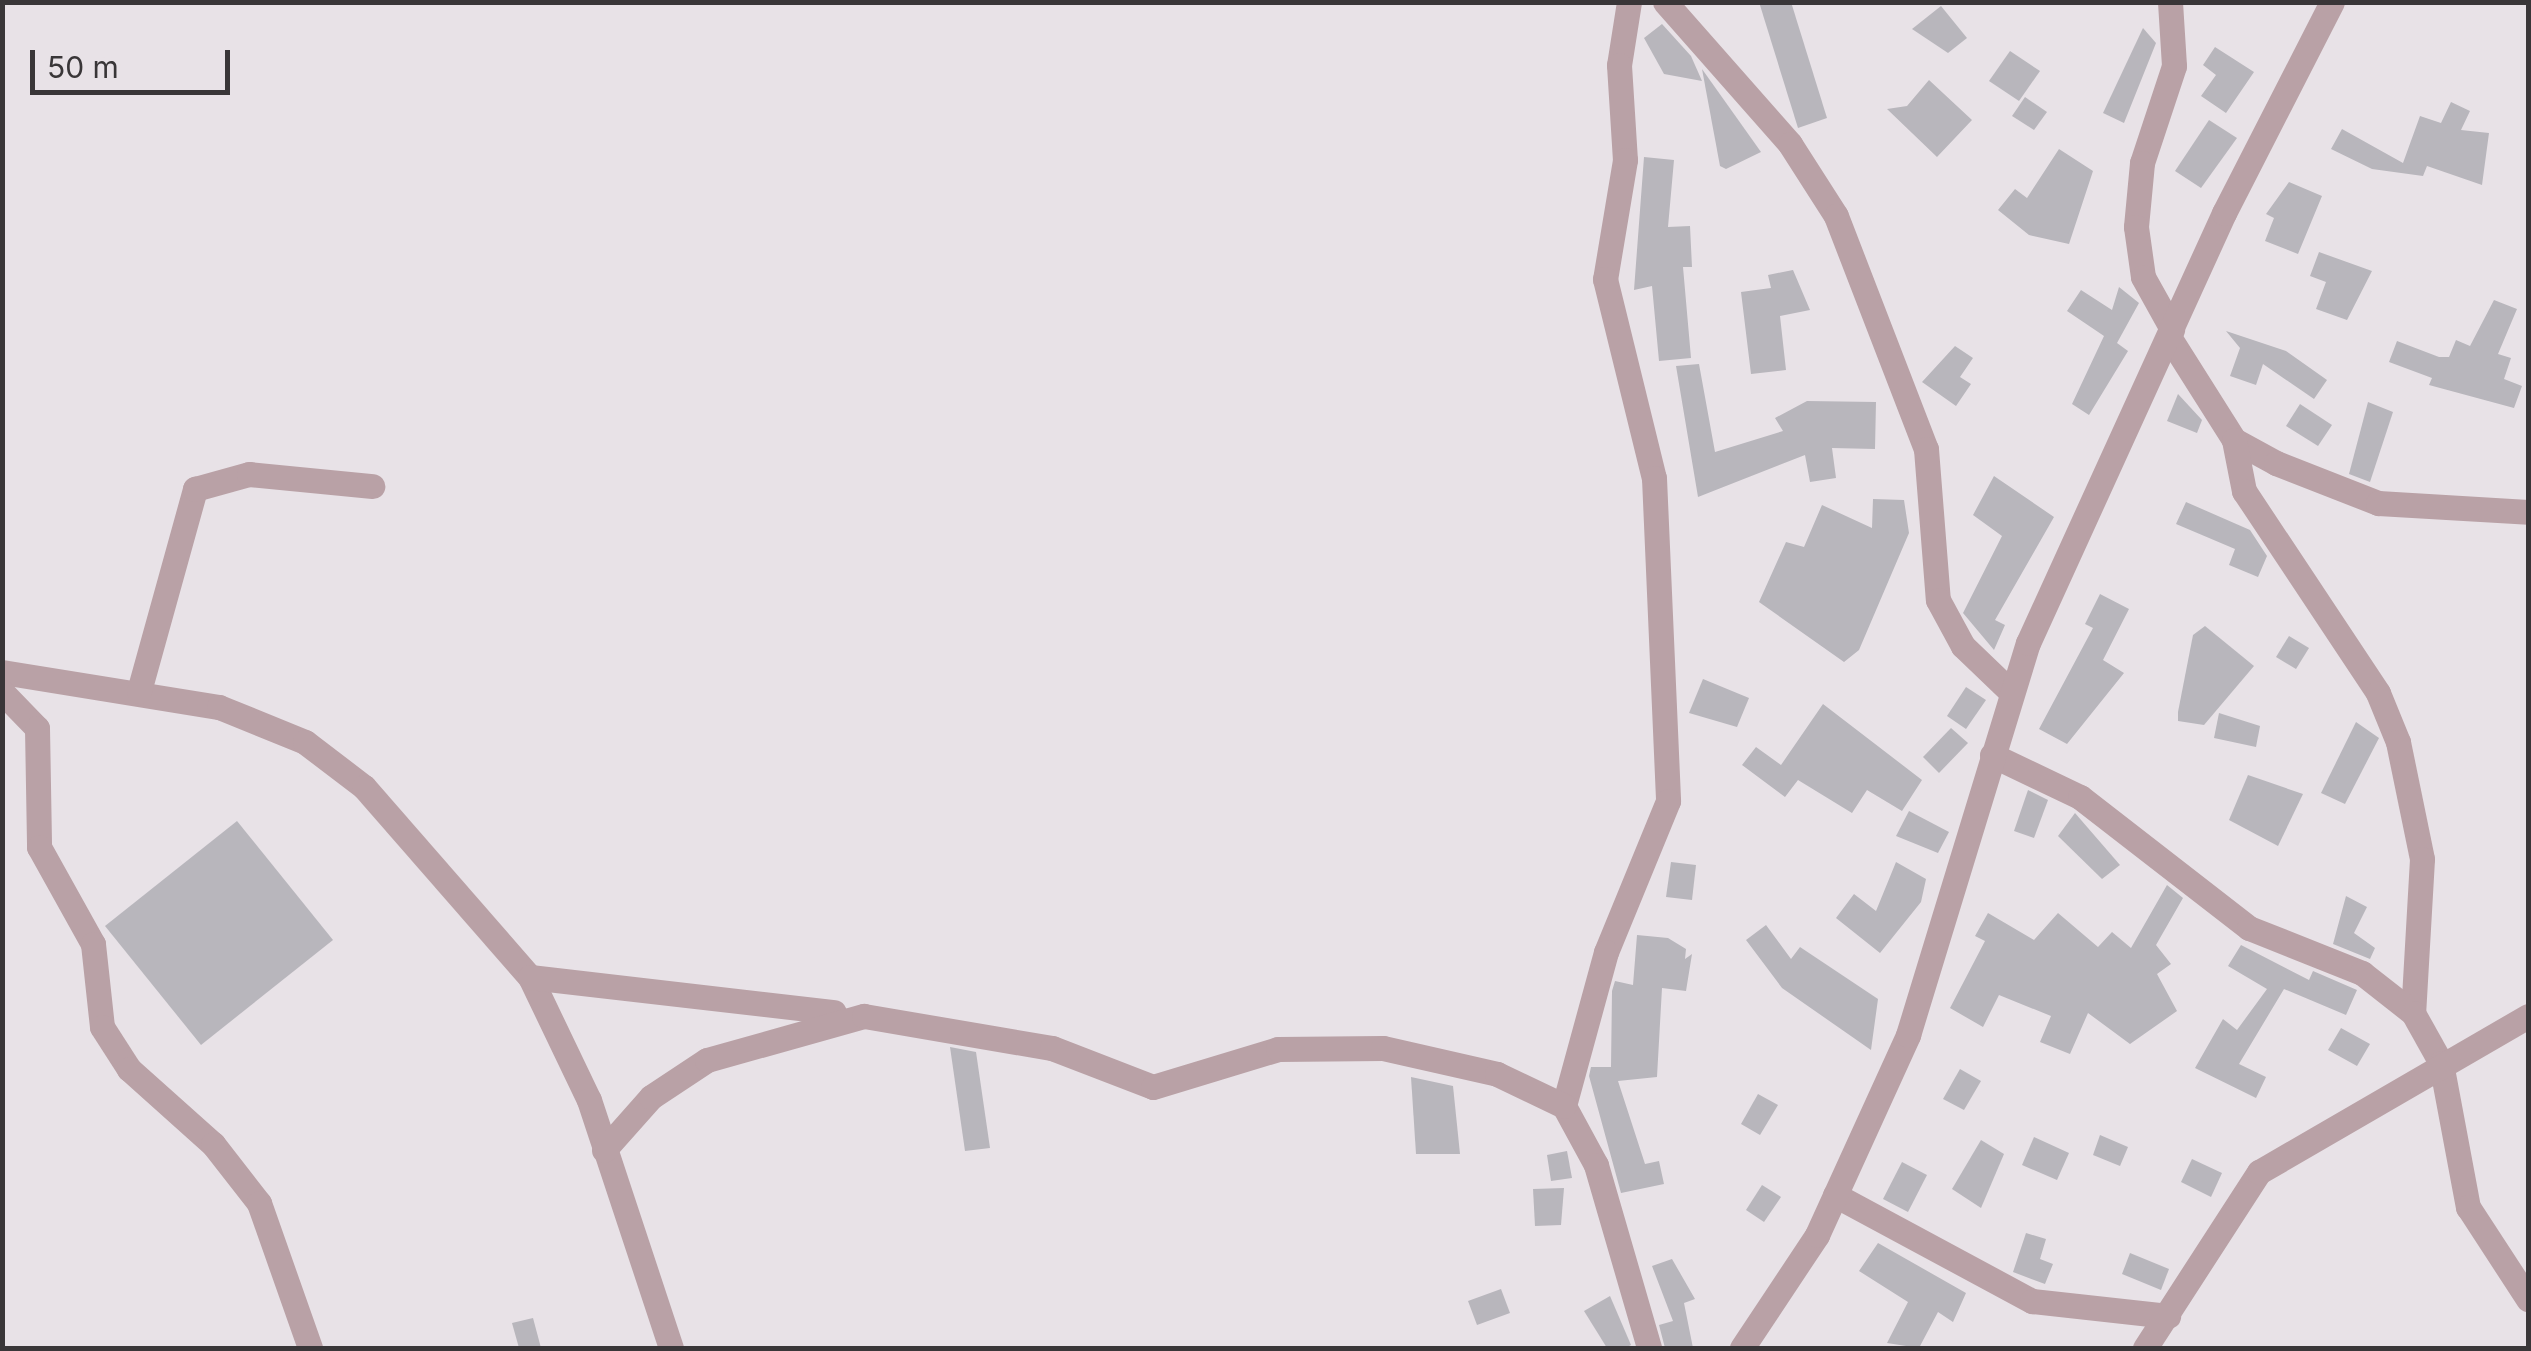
<!DOCTYPE html>
<style>
body{margin:0}
#map{position:relative;width:2531px;height:1351px;overflow:hidden;background:#e8e2e7;font-family:Inter,sans-serif}
div>[style]{position:absolute}
[style*='--x']{left:calc(var(--x)*1px);top:calc(var(--y)*1px);width:calc(var(--w)*1px);rotate:calc(var(--a)*1deg)}
.building>*{inset:0;background:#b8b6bc}
.minor>*{height:25px;margin:-12.5px;padding:0 12.5px;transform-origin:12.5px;border-radius:12.5px;background:#b9a1a6}
span{translate:-50% -50%;white-space:nowrap;text-align:center;line-height:1.15;-webkit-text-stroke:8px #e8e2e7;paint-order:stroke}
.frame{position:absolute;inset:0;border:5px solid #393638;pointer-events:none}
.scale{position:absolute;left:30px;top:50px;width:200px;height:45px;box-sizing:border-box;border:5px solid #393638;border-top:0;padding-left:12px;font-size:30px;line-height:35px;white-space:nowrap;color:#393638;-webkit-text-stroke:8px #e8e2e7;paint-order:stroke}
</style>
<div id="map">
<div class="building">
<div style="clip-path:polygon(1759px 2px,1791px 2px,1827px 118px,1798px 128px)"></div>
<div style="clip-path:polygon(1941px 6px,1967px 38px,1948px 53px,1912px 29px)"></div>
<div style="clip-path:polygon(1662px 24px,1691px 56px,1702px 81px,1664px 74px,1644px 38px)"></div>
<div style="clip-path:polygon(2143px 28px,2156px 43px,2124px 123px,2103px 113px)"></div>
<div style="clip-path:polygon(2215px 47px,2254px 72px,2226px 113px,2201px 96px,2216px 75px,2203px 65px)"></div>
<div style="clip-path:polygon(2010px 51px,2040px 71px,2019px 101px,1989px 81px)"></div>
<div style="clip-path:polygon(1702px 69px,1761px 152px,1726px 169px,1720px 166px)"></div>
<div style="clip-path:polygon(1929px 80px,1972px 120px,1937px 157px,1887px 109px,1907px 106px)"></div>
<div style="clip-path:polygon(2025px 97px,2047px 112px,2034px 130px,2012px 116px)"></div>
<div style="clip-path:polygon(2451px 102px,2470px 111px,2461px 130px,2489px 133px,2482px 185px,2427px 166px,2423px 176px,2372px 169px,2331px 149px,2342px 129px,2403px 163px,2420px 116px,2441px 123px)"></div>
<div style="clip-path:polygon(2209px 120px,2237px 138px,2201px 188px,2175px 171px)"></div>
<div style="clip-path:polygon(2059px 149px,2093px 171px,2069px 244px,2029px 235px,1998px 210px,2015px 189px,2027px 198px)"></div>
<div style="clip-path:polygon(1644px 157px,1674px 160px,1668px 227px,1690px 226px,1692px 267px,1683px 267px,1691px 358px,1659px 361px,1652px 286px,1634px 290px)"></div>
<div style="clip-path:polygon(2289px 182px,2322px 196px,2298px 254px,2265px 241px,2274px 218px,2266px 214px)"></div>
<div style="clip-path:polygon(2319px 252px,2372px 271px,2347px 320px,2316px 309px,2326px 282px,2310px 276px)"></div>
<div style="clip-path:polygon(1793px 270px,1810px 310px,1780px 316px,1786px 370px,1751px 374px,1741px 292px,1771px 288px,1768px 275px)"></div>
<div style="clip-path:polygon(2119px 287px,2139px 303px,2117px 343px,2128px 351px,2089px 415px,2072px 404px,2104px 336px,2067px 311px,2081px 290px,2112px 310px)"></div>
<div style="clip-path:polygon(2494px 300px,2517px 309px,2498px 354px,2511px 358px,2504px 379px,2522px 386px,2514px 408px,2429px 385px,2432px 378px,2389px 362px,2397px 341px,2439px 357px,2449px 357px,2456px 340px,2470px 346px)"></div>
<div style="clip-path:polygon(2226px 331px,2286px 351px,2327px 380px,2314px 399px,2263px 364px,2256px 385px,2230px 376px,2240px 348px)"></div>
<div style="clip-path:polygon(1955px 346px,1973px 358px,1960px 377px,1971px 384px,1956px 406px,1922px 382px)"></div>
<div style="clip-path:polygon(1699px 364px,1715px 452px,1783px 431px,1775px 418px,1807px 401px,1876px 402px,1875px 449px,1832px 448px,1836px 478px,1810px 482px,1805px 455px,1698px 497px,1676px 366px)"></div>
<div style="clip-path:polygon(2178px 394px,2202px 420px,2197px 433px,2167px 421px)"></div>
<div style="clip-path:polygon(2368px 402px,2393px 412px,2370px 482px,2349px 474px)"></div>
<div style="clip-path:polygon(2300px 404px,2332px 425px,2318px 446px,2286px 426px)"></div>
<div style="clip-path:polygon(1994px 476px,2054px 517px,1995px 620px,2005px 625px,1994px 650px,1963px 613px,2002px 536px,1973px 515px)"></div>
<div style="clip-path:polygon(1873px 499px,1904px 500px,1909px 533px,1859px 650px,1844px 662px,1759px 602px,1786px 542px,1804px 547px,1822px 505px,1872px 528px)"></div>
<div style="clip-path:polygon(2186px 502px,2250px 530px,2267px 556px,2258px 577px,2229px 565px,2235px 549px,2176px 524px)"></div>
<div style="clip-path:polygon(2100px 594px,2129px 609px,2103px 660px,2124px 673px,2067px 744px,2039px 729px,2093px 628px,2085px 624px)"></div>
<div style="clip-path:polygon(2205px 626px,2254px 666px,2204px 725px,2178px 721px,2178px 712px,2193px 635px)"></div>
<div style="clip-path:polygon(2289px 636px,2309px 648px,2296px 669px,2276px 657px)"></div>
<div style="clip-path:polygon(1703px 679px,1749px 698px,1737px 727px,1689px 713px)"></div>
<div style="clip-path:polygon(1966px 687px,1986px 700px,1966px 729px,1947px 716px)"></div>
<div style="clip-path:polygon(1823px 704px,1922px 780px,1902px 811px,1867px 790px,1852px 813px,1798px 780px,1785px 797px,1742px 765px,1756px 747px,1781px 765px)"></div>
<div style="clip-path:polygon(2219px 713px,2260px 726px,2256px 747px,2214px 738px)"></div>
<div style="clip-path:polygon(2356px 722px,2379px 738px,2345px 804px,2321px 793px)"></div>
<div style="clip-path:polygon(1951px 728px,1968px 743px,1939px 773px,1923px 757px)"></div>
<div style="clip-path:polygon(2248px 775px,2303px 794px,2278px 846px,2229px 820px)"></div>
<div style="clip-path:polygon(2028px 790px,2048px 800px,2034px 838px,2014px 831px)"></div>
<div style="clip-path:polygon(1909px 811px,1949px 832px,1938px 853px,1896px 836px)"></div>
<div style="clip-path:polygon(2075px 813px,2120px 865px,2102px 879px,2058px 836px)"></div>
<div style="clip-path:polygon(237px 821px,333px 940px,201px 1045px,105px 926px)"></div>
<div style="clip-path:polygon(1671px 862px,1696px 865px,1692px 900px,1666px 897px)"></div>
<div style="clip-path:polygon(1896px 862px,1926px 879px,1921px 902px,1880px 953px,1836px 918px,1854px 894px,1876px 911px)"></div>
<div style="clip-path:polygon(2167px 885px,2183px 898px,2156px 945px,2171px 964px,2157px 974px,2177px 1011px,2130px 1044px,2088px 1013px,2070px 1054px,2040px 1042px,2051px 1016px,1999px 995px,1983px 1027px,1950px 1008px,1985px 941px,1975px 936px,1988px 913px,2034px 940px,2058px 913px,2098px 947px,2112px 932px,2131px 948px)"></div>
<div style="clip-path:polygon(2346px 896px,2367px 907px,2354px 933px,2375px 948px,2370px 959px,2333px 944px)"></div>
<div style="clip-path:polygon(1766px 925px,1791px 959px,1800px 947px,1878px 999px,1871px 1050px,1782px 988px,1746px 940px)"></div>
<div style="clip-path:polygon(1637px 935px,1668px 938px,1686px 949px,1685px 959px,1692px 954px,1686px 991px,1662px 988px,1657px 1077px,1618px 1081px,1645px 1164px,1659px 1161px,1664px 1184px,1621px 1193px,1589px 1076px,1591px 1067px,1611px 1067px,1612px 991px,1615px 981px,1633px 985px)"></div>
<div style="clip-path:polygon(2241px 945px,2309px 980px,2313px 971px,2357px 990px,2346px 1015px,2284px 989px,2239px 1064px,2266px 1077px,2256px 1098px,2195px 1068px,2223px 1019px,2237px 1030px,2267px 989px,2228px 966px)"></div>
<div style="clip-path:polygon(2341px 1028px,2370px 1044px,2357px 1066px,2328px 1050px)"></div>
<div style="clip-path:polygon(950px 1047px,976px 1052px,990px 1148px,965px 1151px)"></div>
<div style="clip-path:polygon(1960px 1069px,1981px 1081px,1964px 1110px,1943px 1099px)"></div>
<div style="clip-path:polygon(1411px 1077px,1453px 1086px,1460px 1154px,1416px 1154px)"></div>
<div style="clip-path:polygon(1758px 1094px,1778px 1105px,1760px 1135px,1741px 1124px)"></div>
<div style="clip-path:polygon(2100px 1135px,2128px 1147px,2120px 1166px,2093px 1155px)"></div>
<div style="clip-path:polygon(2034px 1137px,2069px 1153px,2057px 1180px,2022px 1165px)"></div>
<div style="clip-path:polygon(1981px 1140px,2004px 1154px,1981px 1208px,1952px 1189px)"></div>
<div style="clip-path:polygon(1567px 1151px,1572px 1178px,1551px 1181px,1547px 1155px)"></div>
<div style="clip-path:polygon(2192px 1159px,2222px 1173px,2211px 1197px,2181px 1182px)"></div>
<div style="clip-path:polygon(1902px 1162px,1927px 1175px,1908px 1212px,1883px 1199px)"></div>
<div style="clip-path:polygon(1762px 1185px,1781px 1197px,1764px 1222px,1746px 1210px)"></div>
<div style="clip-path:polygon(1564px 1188px,1561px 1225px,1535px 1226px,1533px 1189px)"></div>
<div style="clip-path:polygon(2026px 1233px,2046px 1239px,2040px 1259px,2053px 1264px,2045px 1284px,2013px 1272px)"></div>
<div style="clip-path:polygon(1878px 1243px,1966px 1293px,1953px 1322px,1938px 1312px,1919px 1348px,1887px 1343px,1908px 1302px,1859px 1271px)"></div>
<div style="clip-path:polygon(2130px 1253px,2169px 1269px,2161px 1290px,2122px 1274px)"></div>
<div style="clip-path:polygon(1672px 1259px,1695px 1299px,1684px 1303px,1693px 1348px,1665px 1348px,1659px 1325px,1673px 1321px,1652px 1266px)"></div>
<div style="clip-path:polygon(1501px 1289px,1510px 1313px,1477px 1325px,1468px 1301px)"></div>
<div style="clip-path:polygon(1610px 1296px,1631px 1345px,1625px 1348px,1607px 1348px,1584px 1311px)"></div>
<div style="clip-path:polygon(533px 1318px,541px 1348px,519px 1348px,512px 1323px)"></div>
</div>
<div class="minor">
<div style="--x:1629;--y:2;--w:64;--a:99"></div>
<div style="--x:1619;--y:65;--w:95;--a:86.4"></div>
<div style="--x:1625;--y:160;--w:121;--a:99.5"></div>
<div style="--x:1605;--y:279;--w:205;--a:76.2"></div>
<div style="--x:1654;--y:478;--w:323;--a:87.5"></div>
<div style="--x:1668;--y:801;--w:163;--a:112.3"></div>
<div style="--x:1606;--y:952;--w:160;--a:105.3"></div>
<div style="--x:1564;--y:1106;--w:67;--a:61.5"></div>
<div style="--x:1596;--y:1165;--w:191;--a:73.8"></div>
<div style="--x:1665;--y:2;--w:189;--a:48.6"></div>
<div style="--x:1790;--y:144;--w:85;--a:57.4"></div>
<div style="--x:1836;--y:216;--w:250;--a:68.9"></div>
<div style="--x:1926;--y:449;--w:151;--a:85.5"></div>
<div style="--x:1938;--y:600;--w:52;--a:61.5"></div>
<div style="--x:1963;--y:646;--w:65;--a:43.8"></div>
<div style="--x:2170;--y:2;--w:64;--a:86.4"></div>
<div style="--x:2174;--y:66;--w:102;--a:108.3"></div>
<div style="--x:2142;--y:163;--w:64;--a:95.4"></div>
<div style="--x:2136;--y:227;--w:50;--a:82"></div>
<div style="--x:2143;--y:277;--w:60;--a:60.9"></div>
<div style="--x:2169;--y:337;--w:122;--a:57.7"></div>
<div style="--x:2234;--y:440;--w:48;--a:28.7"></div>
<div style="--x:2276;--y:463;--w:110;--a:21.4"></div>
<div style="--x:2378;--y:503;--w:150;--a:3.4"></div>
<div style="--x:2234;--y:440;--w:52;--a:78.9"></div>
<div style="--x:2244;--y:491;--w:242;--a:56.4"></div>
<div style="--x:2378;--y:693;--w:53;--a:67.8"></div>
<div style="--x:2398;--y:742;--w:119;--a:78.4"></div>
<div style="--x:2422;--y:859;--w:154;--a:93.3"></div>
<div style="--x:2;--y:672;--w:220;--a:9.2"></div>
<div style="--x:219;--y:707;--w:93;--a:22.1"></div>
<div style="--x:305;--y:742;--w:74;--a:37.3"></div>
<div style="--x:364;--y:787;--w:252;--a:48.9"></div>
<div style="--x:530;--y:977;--w:136;--a:64.4"></div>
<div style="--x:589;--y:1100;--w:261;--a:71.7"></div>
<div style="--x:139;--y:691;--w:210;--a:-74.5"></div>
<div style="--x:195;--y:489;--w:56;--a:-15.5"></div>
<div style="--x:249;--y:474;--w:124;--a:5.6"></div>
<div style="--x:2;--y:692;--w:50;--a:45.8"></div>
<div style="--x:37;--y:728;--w:119;--a:89"></div>
<div style="--x:39;--y:847;--w:111;--a:60.9"></div>
<div style="--x:93;--y:944;--w:83;--a:83.8"></div>
<div style="--x:102;--y:1027;--w:50;--a:57.3"></div>
<div style="--x:129;--y:1069;--w:113;--a:41.8"></div>
<div style="--x:213;--y:1144;--w:75;--a:52.1"></div>
<div style="--x:259;--y:1203;--w:154;--a:70.6"></div>
<div style="--x:1992;--y:755;--w:98;--a:25.5"></div>
<div style="--x:2080;--y:797;--w:214;--a:37.8"></div>
<div style="--x:2249;--y:928;--w:122;--a:21.7"></div>
<div style="--x:2362;--y:973;--w:65;--a:38.1"></div>
<div style="--x:2413;--y:1013;--w:57;--a:60.8"></div>
<div style="--x:2441;--y:1063;--w:147;--a:79.4"></div>
<div style="--x:2468;--y:1207;--w:110;--a:56.9"></div>
<div style="--x:530;--y:977;--w:306;--a:6.6"></div>
<div style="--x:604;--y:1150;--w:71;--a:-48.4"></div>
<div style="--x:651;--y:1097;--w:67;--a:-33.5"></div>
<div style="--x:707;--y:1060;--w:163;--a:-15.7"></div>
<div style="--x:864;--y:1016;--w:191;--a:9.7"></div>
<div style="--x:1052;--y:1048;--w:108;--a:21.1"></div>
<div style="--x:1153;--y:1087;--w:131;--a:-16.9"></div>
<div style="--x:1278;--y:1049;--w:105;--a:-0.5"></div>
<div style="--x:1383;--y:1048;--w:117;--a:12.8"></div>
<div style="--x:1497;--y:1074;--w:74;--a:25.5"></div>
<div style="--x:1835;--y:1195;--w:224;--a:28.3"></div>
<div style="--x:2032;--y:1301;--w:137;--a:6.3"></div>
<div style="--x:1742;--y:1348;--w:136;--a:-56.4"></div>
<div style="--x:1817;--y:1235;--w:220;--a:-65.5"></div>
<div style="--x:1908;--y:1035;--w:410;--a:-73"></div>
<div style="--x:2028;--y:643;--w:473;--a:-65.5"></div>
<div style="--x:2224;--y:213;--w:237;--a:-62.9"></div>
<div style="--x:2145;--y:1348;--w:210;--a:-57.1"></div>
<div style="--x:2259;--y:1172;--w:311;--a:-30.1"></div>
</div>
<div class="frame"></div>
<div class="scale">50 m</div>
</div>
